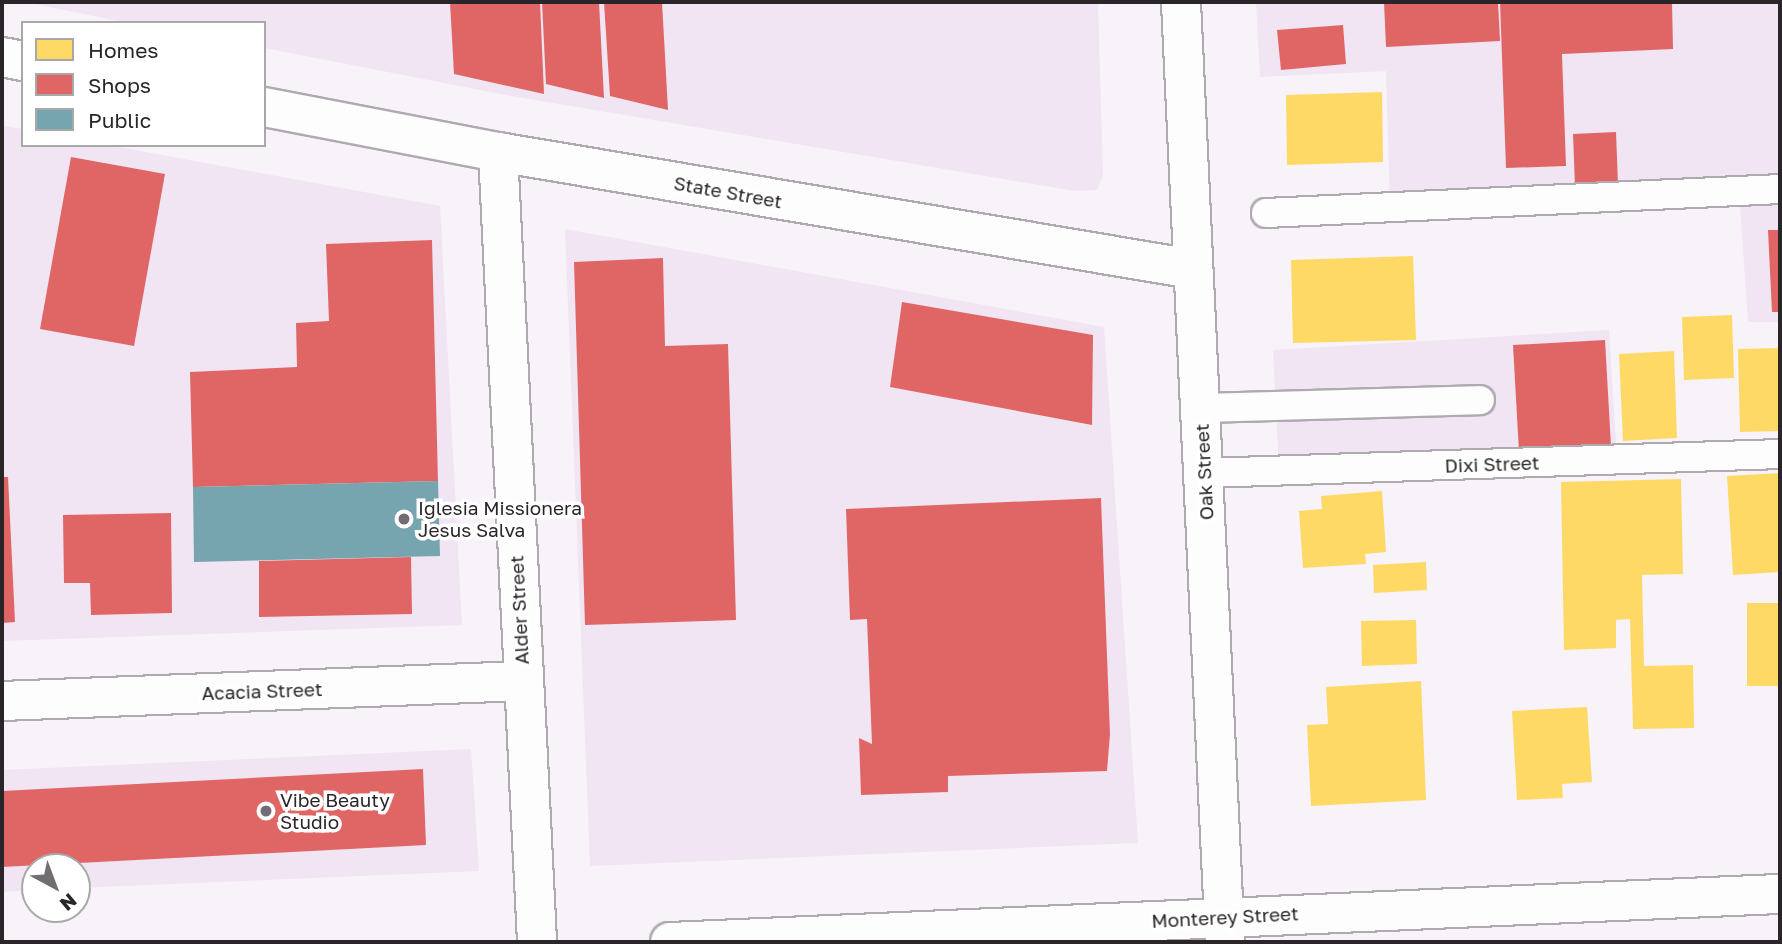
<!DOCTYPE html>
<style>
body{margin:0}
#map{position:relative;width:1782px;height:944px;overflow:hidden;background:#f8f2f9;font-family:"Golos Text",sans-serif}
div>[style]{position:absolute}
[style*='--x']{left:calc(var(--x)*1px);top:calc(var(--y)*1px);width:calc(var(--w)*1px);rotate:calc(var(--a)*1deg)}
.built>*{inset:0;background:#f1e5f3}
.homes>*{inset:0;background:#ffd966}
.shops>*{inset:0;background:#e06666}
.public>*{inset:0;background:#76a5af}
.roads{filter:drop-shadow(2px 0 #afaab0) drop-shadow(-2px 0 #afaab0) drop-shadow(0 2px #afaab0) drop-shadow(0 -2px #afaab0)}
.lane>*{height:28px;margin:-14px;padding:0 14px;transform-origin:14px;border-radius:14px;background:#fefdfe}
.street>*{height:38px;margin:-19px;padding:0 19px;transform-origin:19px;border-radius:19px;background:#fefdfe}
.secondary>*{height:38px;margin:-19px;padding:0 19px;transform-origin:19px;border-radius:19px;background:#fefdfe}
.dots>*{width:19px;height:19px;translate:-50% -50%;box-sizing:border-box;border:4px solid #fff;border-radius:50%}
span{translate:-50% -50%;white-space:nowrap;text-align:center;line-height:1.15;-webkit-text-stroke:7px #fff;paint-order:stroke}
.street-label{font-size:19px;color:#292529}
.poi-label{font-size:19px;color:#292529}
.left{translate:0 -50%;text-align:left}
.frame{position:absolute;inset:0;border:4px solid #292529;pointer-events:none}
.legend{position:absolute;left:21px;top:21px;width:245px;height:126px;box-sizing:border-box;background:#fff;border:2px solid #a9a8a9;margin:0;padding:9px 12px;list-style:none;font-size:21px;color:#292529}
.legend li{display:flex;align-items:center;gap:14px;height:35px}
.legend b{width:35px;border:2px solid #a9a8a9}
.north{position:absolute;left:21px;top:853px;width:70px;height:70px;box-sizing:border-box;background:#fff;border:2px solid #a9a8a9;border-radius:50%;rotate:139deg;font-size:19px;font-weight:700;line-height:28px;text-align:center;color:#292529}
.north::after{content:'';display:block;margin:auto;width:24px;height:32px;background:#716d72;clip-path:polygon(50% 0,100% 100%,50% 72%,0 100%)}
</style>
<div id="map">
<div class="built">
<div style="clip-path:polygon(25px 2px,1098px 2px,1103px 176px,1097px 190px,1075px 191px,517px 97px,264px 48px,264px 23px,128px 23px)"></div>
<div style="clip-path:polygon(1256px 2px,1780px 2px,1780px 322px,1748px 322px,1739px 191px,1390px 207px,1386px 71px,1260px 77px)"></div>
<div style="clip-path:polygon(2px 126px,23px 129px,23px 145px,108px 145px,440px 206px,462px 625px,2px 641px)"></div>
<div style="clip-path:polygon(565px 229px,1104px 327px,1138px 843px,590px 866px)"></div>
<div style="clip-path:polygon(1609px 330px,1617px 460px,1279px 471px,1273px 350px)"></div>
<div style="clip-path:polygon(471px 749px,479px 871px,77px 888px,77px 867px,35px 867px,35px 890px,2px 892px,2px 770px)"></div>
</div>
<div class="homes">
<div style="clip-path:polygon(1382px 92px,1383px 162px,1287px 165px,1286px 95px)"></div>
<div style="clip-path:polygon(1413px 256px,1416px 340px,1293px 343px,1291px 260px)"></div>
<div style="clip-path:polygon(1732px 315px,1734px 378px,1684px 380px,1682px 317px)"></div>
<div style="clip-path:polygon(1780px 348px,1780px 431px,1740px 432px,1738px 349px)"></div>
<div style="clip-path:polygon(1674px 351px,1677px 438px,1623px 441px,1619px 354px)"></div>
<div style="clip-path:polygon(1780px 473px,1780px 572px,1733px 575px,1727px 476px)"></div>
<div style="clip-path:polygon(1681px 479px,1683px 574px,1642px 575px,1644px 666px,1693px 665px,1694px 728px,1633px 729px,1630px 619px,1616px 620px,1616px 648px,1564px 650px,1561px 482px)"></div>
<div style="clip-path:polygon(1382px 491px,1386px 552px,1365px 554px,1366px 564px,1303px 568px,1299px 511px,1322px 509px,1321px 496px)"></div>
<div style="clip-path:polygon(1426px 562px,1427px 590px,1374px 593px,1373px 565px)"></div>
<div style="clip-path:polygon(1747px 603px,1780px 603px,1780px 686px,1747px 686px)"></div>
<div style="clip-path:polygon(1416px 620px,1417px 664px,1362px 666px,1361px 621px)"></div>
<div style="clip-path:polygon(1421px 681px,1426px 800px,1311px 806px,1307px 725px,1328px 724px,1326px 687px)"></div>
<div style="clip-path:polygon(1587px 707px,1592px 782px,1562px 784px,1563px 798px,1517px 800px,1512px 711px)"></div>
</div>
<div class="shops">
<div style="clip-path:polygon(450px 2px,540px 2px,544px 94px,454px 74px)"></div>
<div style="clip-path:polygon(542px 2px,599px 2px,604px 98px,546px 84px)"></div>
<div style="clip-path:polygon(604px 2px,662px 2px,668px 110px,610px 96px)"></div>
<div style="clip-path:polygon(1384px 2px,1498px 2px,1500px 41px,1386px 47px)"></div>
<div style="clip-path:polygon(1500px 2px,1672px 2px,1673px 49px,1562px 54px,1566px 166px,1506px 168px)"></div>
<div style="clip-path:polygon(1343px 25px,1346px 64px,1281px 70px,1277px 30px)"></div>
<div style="clip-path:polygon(1616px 132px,1618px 185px,1575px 186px,1573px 134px)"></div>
<div style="clip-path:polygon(71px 157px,165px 174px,134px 346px,40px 329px)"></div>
<div style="clip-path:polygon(1768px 230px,1780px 230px,1780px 312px,1772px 312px)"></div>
<div style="clip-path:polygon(432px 240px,438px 481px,193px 487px,190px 372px,297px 367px,296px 323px,329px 321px,326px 244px)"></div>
<div style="clip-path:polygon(663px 258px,665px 346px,728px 344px,736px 620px,585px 625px,574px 262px)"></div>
<div style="clip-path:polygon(902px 302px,1093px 335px,1092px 425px,890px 387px)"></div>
<div style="clip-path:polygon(1605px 340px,1611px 446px,1519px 452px,1513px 345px)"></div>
<div style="clip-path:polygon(2px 477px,8px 477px,15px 622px,2px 623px)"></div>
<div style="clip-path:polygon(1101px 498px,1110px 734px,1107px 771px,948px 776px,948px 792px,861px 795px,859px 738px,872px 744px,867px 619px,850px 620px,846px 509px)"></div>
<div style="clip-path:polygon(171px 513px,172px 613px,91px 615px,90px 583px,64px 583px,63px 515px)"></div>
<div style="clip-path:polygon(411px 557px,412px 614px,259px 617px,259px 561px)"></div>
<div style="clip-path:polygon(423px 769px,426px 845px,2px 867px,2px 791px)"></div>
</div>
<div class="public">
<div style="clip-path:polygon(438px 481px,440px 556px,194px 562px,193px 487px)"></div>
</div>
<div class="roads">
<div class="lane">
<div style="--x:1266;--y:213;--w:515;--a:-2.67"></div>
<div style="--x:1200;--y:408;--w:280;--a:-1.6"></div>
<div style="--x:1205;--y:473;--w:575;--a:-1.89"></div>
</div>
<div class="street">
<div style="--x:1181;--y:2;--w:941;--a:87.32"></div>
<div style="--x:2;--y:57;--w:21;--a:11"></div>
<div style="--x:264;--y:107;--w:238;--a:10.9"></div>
<div style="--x:498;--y:152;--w:704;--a:9.57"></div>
<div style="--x:498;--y:152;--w:791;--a:87.17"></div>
<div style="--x:2;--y:701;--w:521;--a:-2.2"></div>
</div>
<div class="secondary">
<div style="--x:670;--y:942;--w:1111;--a:-2.48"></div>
</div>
</div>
<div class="dots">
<div style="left:404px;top:519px;background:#716d72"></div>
<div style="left:266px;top:811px;background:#716d72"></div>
</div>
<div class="street-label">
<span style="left:728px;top:192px;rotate:10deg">State Street</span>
<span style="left:1492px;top:464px;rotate:-2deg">Dixi Street</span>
<span style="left:1204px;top:472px;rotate:-93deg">Oak Street</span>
<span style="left:519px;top:610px;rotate:-93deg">Alder Street</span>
<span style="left:262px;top:691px;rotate:-2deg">Acacia Street</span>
<span style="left:1225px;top:917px;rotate:-3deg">Monterey Street</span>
</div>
<div class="poi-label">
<span class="left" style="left:418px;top:519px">Iglesia Missionera<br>Jesus Salva</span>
<span class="left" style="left:280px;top:811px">Vibe Beauty<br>Studio</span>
</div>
<div class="frame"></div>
<ul class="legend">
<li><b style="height:19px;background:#ffd966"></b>Homes</li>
<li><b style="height:19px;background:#e06666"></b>Shops</li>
<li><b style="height:19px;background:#76a5af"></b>Public</li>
</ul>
<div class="north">N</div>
</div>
